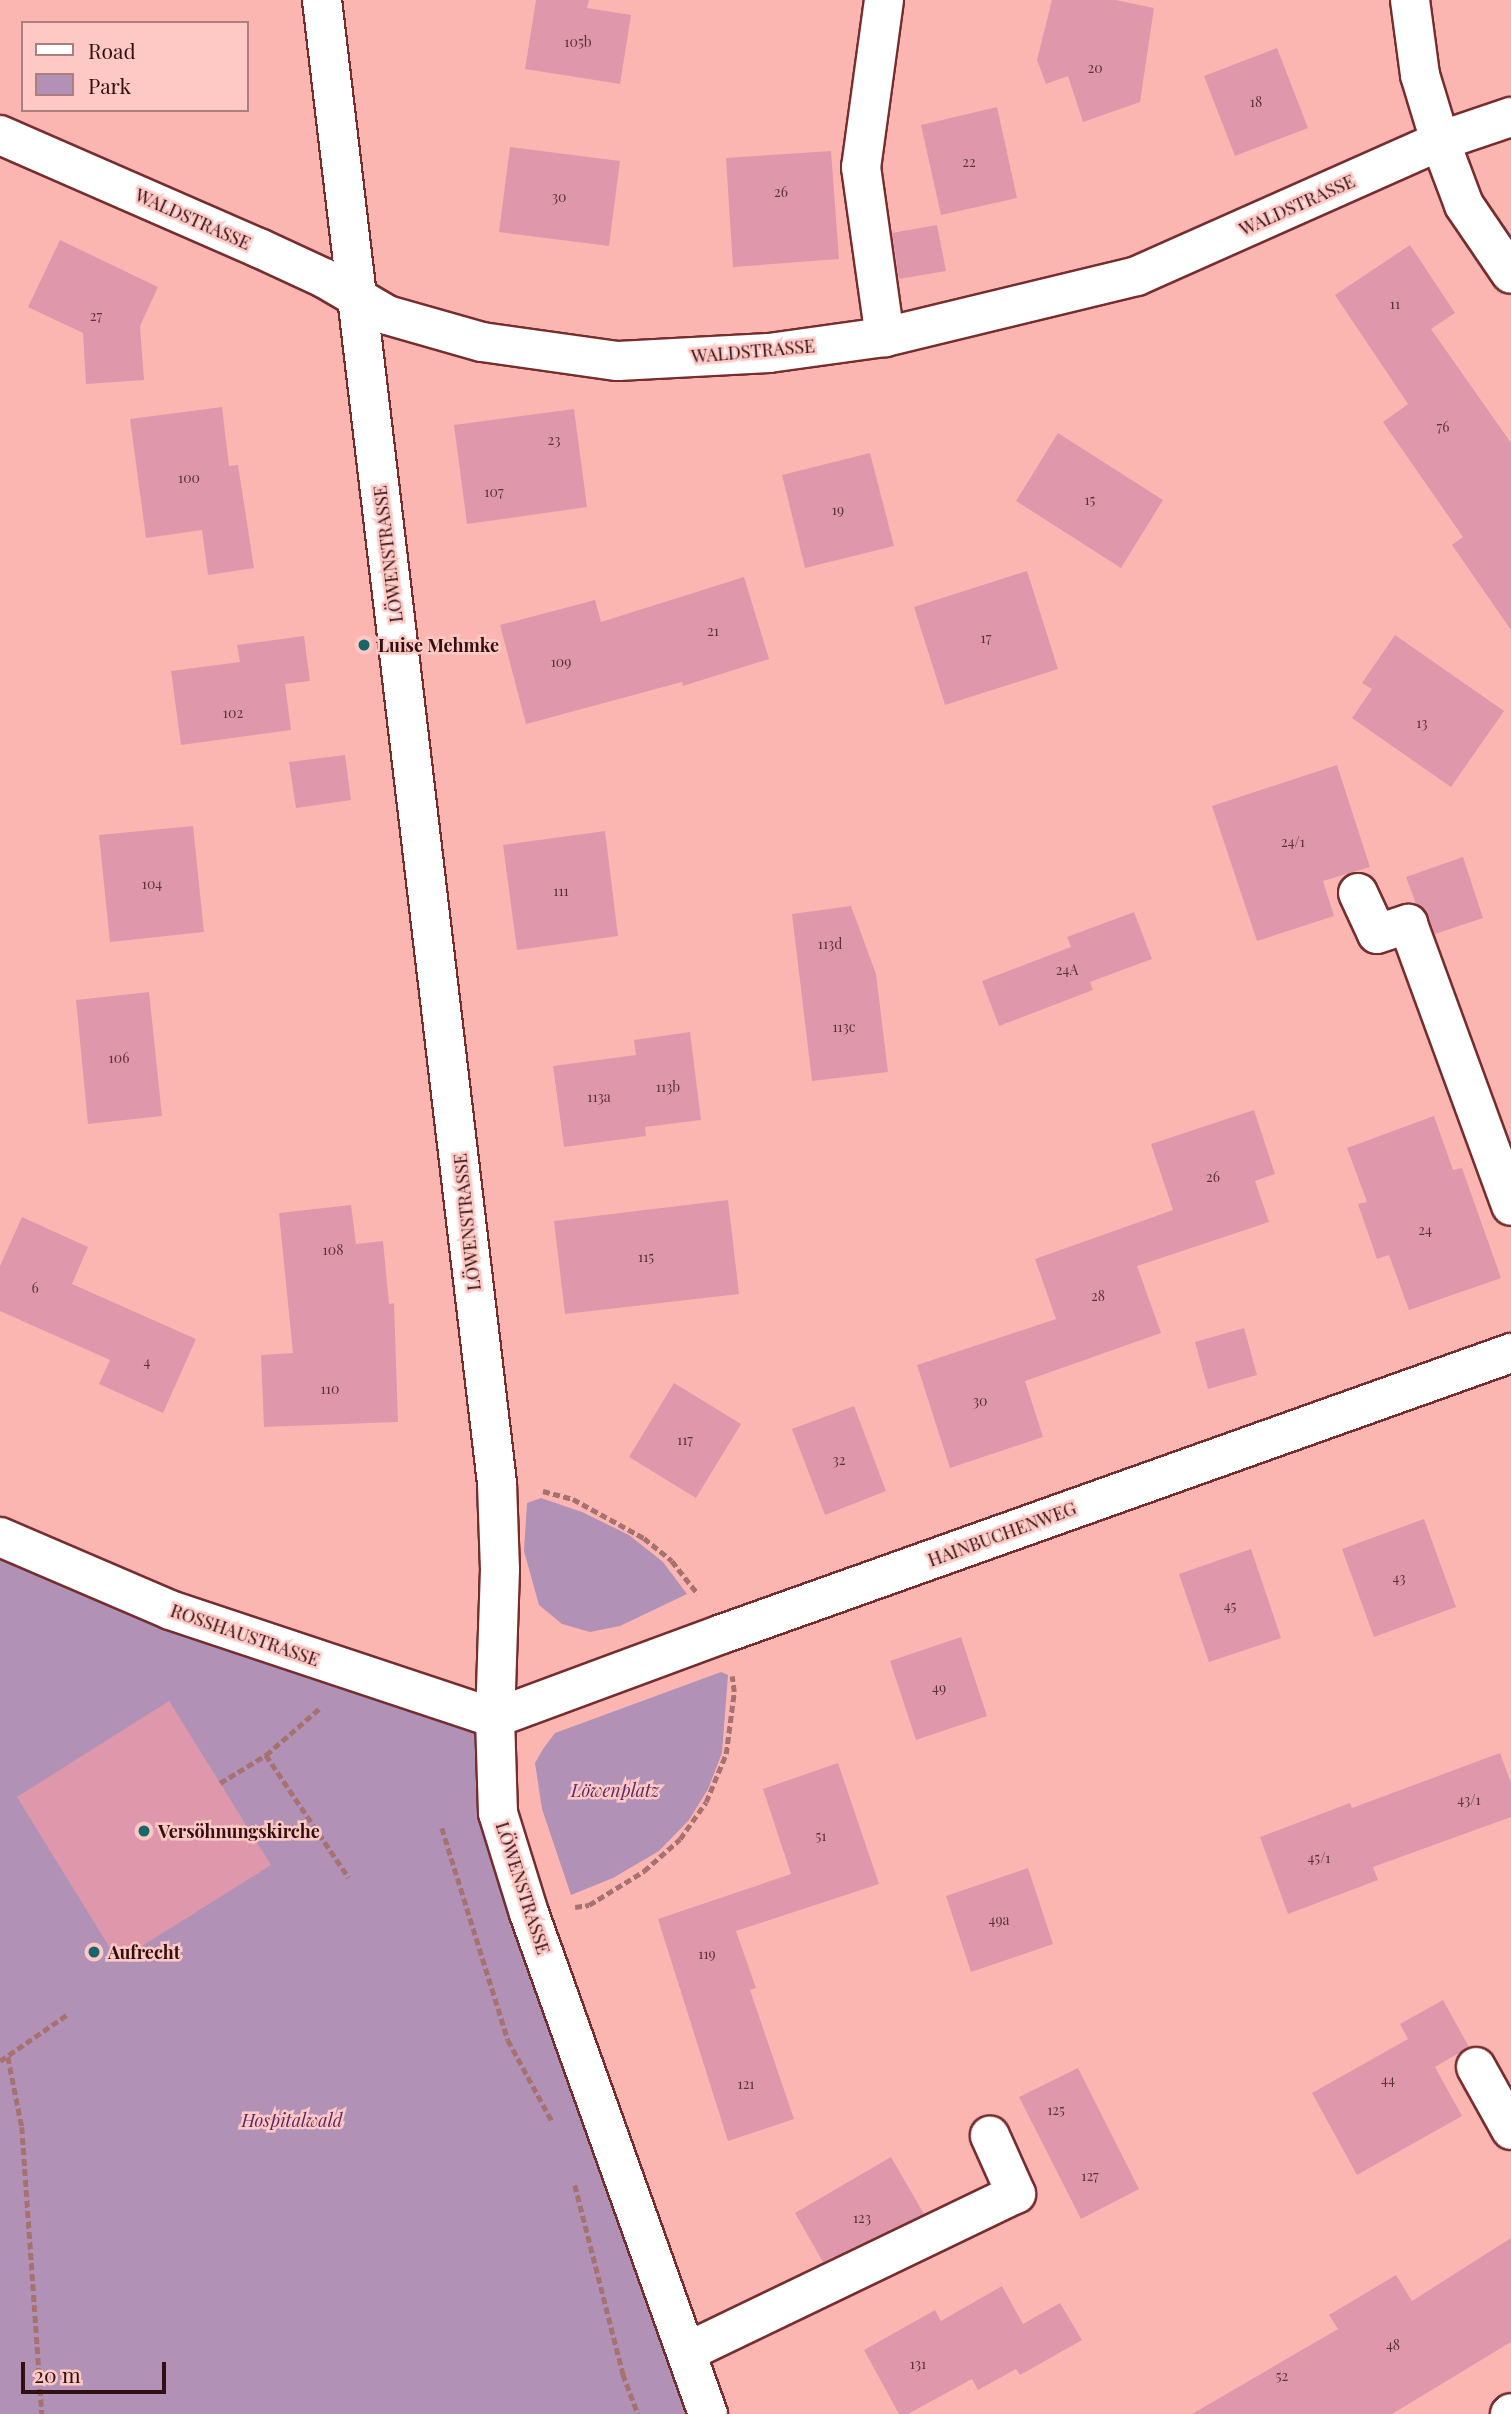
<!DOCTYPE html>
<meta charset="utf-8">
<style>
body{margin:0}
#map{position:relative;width:1511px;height:2414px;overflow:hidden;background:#fcb6b2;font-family:"Playfair Display",serif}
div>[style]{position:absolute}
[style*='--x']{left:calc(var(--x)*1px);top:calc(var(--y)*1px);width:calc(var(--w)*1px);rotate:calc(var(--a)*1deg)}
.green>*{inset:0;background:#b291b7}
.building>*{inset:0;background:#df98ab}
.path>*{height:4.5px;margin-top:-2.25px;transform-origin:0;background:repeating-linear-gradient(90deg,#a7716f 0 7px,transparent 0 10.5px)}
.roads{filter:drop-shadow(2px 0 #762d2e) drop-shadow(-2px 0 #762d2e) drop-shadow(0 2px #762d2e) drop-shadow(0 -2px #762d2e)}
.minor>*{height:38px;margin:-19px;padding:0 19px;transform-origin:19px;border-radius:19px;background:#fff}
.dots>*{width:19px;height:19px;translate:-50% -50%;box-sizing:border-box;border:4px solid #fec8c5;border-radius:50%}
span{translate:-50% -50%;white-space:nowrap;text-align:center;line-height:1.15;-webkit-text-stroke:5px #fec8c5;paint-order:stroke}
.number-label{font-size:14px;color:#5c3237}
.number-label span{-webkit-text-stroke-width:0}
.street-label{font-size:18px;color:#301010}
.poi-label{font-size:18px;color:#301010;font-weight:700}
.left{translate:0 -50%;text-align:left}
.park-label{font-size:18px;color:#5e2867;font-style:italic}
.legend{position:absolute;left:21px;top:21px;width:228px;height:91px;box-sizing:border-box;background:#fec8c5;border:2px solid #ac7e7d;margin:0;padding:9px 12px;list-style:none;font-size:21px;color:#301010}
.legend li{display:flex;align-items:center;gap:14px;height:35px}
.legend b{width:35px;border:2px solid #ac7e7d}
.scale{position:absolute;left:21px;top:2362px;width:145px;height:32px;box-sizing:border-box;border:4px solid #301010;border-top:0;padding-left:9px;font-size:21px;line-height:24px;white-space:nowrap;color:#301010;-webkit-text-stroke:5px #fec8c5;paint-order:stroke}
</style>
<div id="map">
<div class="green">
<div style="clip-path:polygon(541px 1498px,582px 1512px,629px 1535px,663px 1562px,687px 1594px,620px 1626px,590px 1632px,562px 1624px,539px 1605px,524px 1551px,527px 1503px)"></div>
<div style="clip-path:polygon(0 1525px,495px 1718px,498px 1813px,708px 2414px,0 2414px)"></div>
<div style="clip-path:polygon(721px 1672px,728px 1675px,722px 1753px,708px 1789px,689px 1820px,659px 1851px,613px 1878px,571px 1895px,542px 1809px,535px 1763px,543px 1749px,555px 1733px)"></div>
</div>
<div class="building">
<div style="clip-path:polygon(536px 0,589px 0,587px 8px,631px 15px,620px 84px,525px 69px)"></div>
<div style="clip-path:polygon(1052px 0,1115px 0,1154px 8px,1140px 102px,1083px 122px,1068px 76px,1046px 84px,1037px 60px)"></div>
<div style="clip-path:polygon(1277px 48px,1308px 128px,1235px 156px,1204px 76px)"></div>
<div style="clip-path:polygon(997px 107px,1017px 198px,941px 215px,921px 125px)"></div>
<div style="clip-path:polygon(510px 147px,620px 161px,609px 246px,499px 232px)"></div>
<div style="clip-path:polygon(831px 151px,839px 259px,733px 267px,726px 158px)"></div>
<div style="clip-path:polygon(937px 225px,946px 271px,899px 279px,892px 233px)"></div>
<div style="clip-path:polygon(60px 240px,158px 287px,140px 326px,144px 380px,86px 384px,83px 333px,28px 307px)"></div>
<div style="clip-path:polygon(1410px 245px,1455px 313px,1431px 329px,1511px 443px,1511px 630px,1452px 545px,1463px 537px,1383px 422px,1408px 404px,1335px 295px)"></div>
<div style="clip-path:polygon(222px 407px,229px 466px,238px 465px,254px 568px,208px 575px,202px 530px,146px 538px,130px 419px)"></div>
<div style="clip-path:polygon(574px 409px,587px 507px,467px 524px,454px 425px)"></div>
<div style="clip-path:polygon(1058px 433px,1163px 500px,1121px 568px,1016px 501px)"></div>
<div style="clip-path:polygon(870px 453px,894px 546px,805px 568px,782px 475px)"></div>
<div style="clip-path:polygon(1027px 571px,1058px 669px,945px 705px,914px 607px)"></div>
<div style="clip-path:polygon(744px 577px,769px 659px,683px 686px,682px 682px,526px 724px,500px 625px,595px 600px,601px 622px)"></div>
<div style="clip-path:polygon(1395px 635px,1504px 711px,1451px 787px,1352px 718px,1372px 689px,1362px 683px)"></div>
<div style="clip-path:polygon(304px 636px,310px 681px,285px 684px,291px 730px,181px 745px,171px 671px,240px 662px,237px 645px)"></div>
<div style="clip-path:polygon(345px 755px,351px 800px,296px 808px,289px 762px)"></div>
<div style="clip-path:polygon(1337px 765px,1370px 867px,1323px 881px,1334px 916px,1257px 941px,1212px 806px)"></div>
<div style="clip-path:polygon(193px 826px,204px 932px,110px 942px,99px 835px)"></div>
<div style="clip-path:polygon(605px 831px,618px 936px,517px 950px,503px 845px)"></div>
<div style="clip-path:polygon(1463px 857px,1483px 918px,1435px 934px,1428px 916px,1416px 904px,1406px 877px)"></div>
<div style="clip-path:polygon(851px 906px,876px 974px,888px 1072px,812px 1081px,792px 914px)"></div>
<div style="clip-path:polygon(1134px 912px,1152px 959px,1090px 982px,1093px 990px,999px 1026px,982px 981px,1071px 947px,1067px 937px)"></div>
<div style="clip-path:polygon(149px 992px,162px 1116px,88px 1124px,76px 1000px)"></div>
<div style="clip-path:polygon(690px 1032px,701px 1120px,645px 1127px,646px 1136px,564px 1147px,553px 1066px,636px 1055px,634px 1040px)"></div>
<div style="clip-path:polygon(1254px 1110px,1275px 1174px,1255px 1181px,1269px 1222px,1137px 1266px,1161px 1333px,1025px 1381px,1043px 1437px,950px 1468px,917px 1365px,1056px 1319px,1035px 1259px,1173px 1210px,1151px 1144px)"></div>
<div style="clip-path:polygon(1434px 1116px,1453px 1170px,1462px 1168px,1501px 1278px,1409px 1310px,1389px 1255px,1377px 1259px,1358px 1204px,1367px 1202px,1347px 1148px)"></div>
<div style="clip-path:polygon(728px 1200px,739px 1294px,565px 1314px,554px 1221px)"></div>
<div style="clip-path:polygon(351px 1205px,356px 1244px,383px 1241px,389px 1304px,394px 1303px,398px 1422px,264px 1427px,261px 1355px,293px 1353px,279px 1213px)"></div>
<div style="clip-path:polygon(22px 1217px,88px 1247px,72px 1284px,196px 1339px,163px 1413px,99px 1384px,110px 1360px,0 1311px,0 1266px)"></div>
<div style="clip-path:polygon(1244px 1328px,1257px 1375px,1208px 1389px,1195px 1342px)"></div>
<div style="clip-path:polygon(674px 1383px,741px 1424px,696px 1498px,629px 1457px)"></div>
<div style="clip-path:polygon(854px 1406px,886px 1491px,825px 1515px,792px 1429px)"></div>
<div style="clip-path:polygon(1424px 1519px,1456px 1607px,1374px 1637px,1342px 1549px)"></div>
<div style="clip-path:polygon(1251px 1549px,1281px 1638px,1209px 1662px,1179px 1574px)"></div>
<div style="clip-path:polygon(961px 1637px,987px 1716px,916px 1740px,890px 1661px)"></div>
<div style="clip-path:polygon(169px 1701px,271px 1865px,118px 1961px,17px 1797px)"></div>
<div style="clip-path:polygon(1500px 1753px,1511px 1783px,1511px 1817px,1373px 1867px,1378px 1880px,1288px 1914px,1260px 1837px,1350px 1803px,1352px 1808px)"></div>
<div style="clip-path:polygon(838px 1763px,879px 1884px,736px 1931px,756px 1988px,750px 1990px,794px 2119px,728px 2141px,658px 1919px,791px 1874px,763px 1789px)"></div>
<div style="clip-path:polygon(1028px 1868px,1053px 1944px,971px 1972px,946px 1896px)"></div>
<div style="clip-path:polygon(1443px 2000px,1469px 2047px,1435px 2067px,1462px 2116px,1357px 2175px,1312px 2093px,1408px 2039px,1400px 2024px)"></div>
<div style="clip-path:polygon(1078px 2068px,1139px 2189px,1081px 2219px,1019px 2097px)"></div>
<div style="clip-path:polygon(891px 2157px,924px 2214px,823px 2262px,795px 2213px)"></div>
<div style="clip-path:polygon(1511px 2238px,1511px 2342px,1392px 2414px,1192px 2414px,1338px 2329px,1329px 2315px,1396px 2275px,1412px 2301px)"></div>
<div style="clip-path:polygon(1002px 2286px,1023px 2324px,1060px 2303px,1082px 2340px,1020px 2375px,1016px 2369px,978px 2390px,972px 2379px,908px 2414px,899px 2414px,864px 2350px,935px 2310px,941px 2321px)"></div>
</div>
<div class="path">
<div style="--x:543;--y:1491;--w:31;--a:15"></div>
<div style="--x:573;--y:1499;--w:81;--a:28.8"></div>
<div style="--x:644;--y:1538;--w:36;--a:39"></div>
<div style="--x:672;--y:1561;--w:42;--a:51.8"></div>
<div style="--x:266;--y:1755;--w:72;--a:-41"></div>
<div style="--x:220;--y:1783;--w:54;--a:-31.3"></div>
<div style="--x:266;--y:1755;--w:148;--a:56"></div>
<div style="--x:442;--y:1828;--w:222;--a:72.7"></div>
<div style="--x:508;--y:2040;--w:92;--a:61.5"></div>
<div style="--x:575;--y:1907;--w:14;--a:-8"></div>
<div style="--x:589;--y:1905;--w:65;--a:-31.7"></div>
<div style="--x:644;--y:1871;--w:48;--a:-41.6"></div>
<div style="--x:680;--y:1839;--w:45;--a:-54.9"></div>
<div style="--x:706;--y:1802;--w:52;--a:-67.4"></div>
<div style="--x:726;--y:1754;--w:63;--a:-82.6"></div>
<div style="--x:734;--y:1692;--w:16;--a:-97"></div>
<div style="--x:8;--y:2057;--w:71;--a:78.7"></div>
<div style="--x:22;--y:2127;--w:288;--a:86"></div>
<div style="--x:0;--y:2061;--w:83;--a:-34.7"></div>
<div style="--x:575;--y:2185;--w:195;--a:75.7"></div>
<div style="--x:623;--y:2374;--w:43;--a:69.4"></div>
</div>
<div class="roads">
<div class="minor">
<div style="--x:322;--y:0;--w:1494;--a:83.27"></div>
<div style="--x:497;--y:1484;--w:85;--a:88"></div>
<div style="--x:500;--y:1569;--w:149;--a:91.9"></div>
<div style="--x:495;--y:1718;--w:95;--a:88.2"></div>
<div style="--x:498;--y:1813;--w:105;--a:72.8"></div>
<div style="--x:529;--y:1913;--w:532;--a:70.34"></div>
<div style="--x:884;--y:0;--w:169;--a:97.8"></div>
<div style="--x:861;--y:167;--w:172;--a:82"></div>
<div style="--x:1410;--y:0;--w:76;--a:82.4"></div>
<div style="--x:1420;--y:75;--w:69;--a:73.1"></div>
<div style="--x:1440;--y:141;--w:68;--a:69.4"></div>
<div style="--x:1464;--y:205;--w:83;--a:55.7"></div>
<div style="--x:0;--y:135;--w:283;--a:23.6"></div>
<div style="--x:259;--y:248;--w:72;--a:24.8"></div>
<div style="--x:324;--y:278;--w:73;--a:30.4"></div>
<div style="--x:387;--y:315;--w:99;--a:15.9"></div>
<div style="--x:482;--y:342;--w:137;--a:8"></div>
<div style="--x:618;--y:361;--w:151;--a:-3"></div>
<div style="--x:769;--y:353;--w:117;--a:-7.9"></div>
<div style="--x:885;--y:337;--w:259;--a:-13.6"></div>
<div style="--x:1137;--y:276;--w:332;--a:-24"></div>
<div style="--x:1440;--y:141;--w:75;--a:-18.7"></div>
<div style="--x:1358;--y:893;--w:45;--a:65.1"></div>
<div style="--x:1377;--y:934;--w:33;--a:-18"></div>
<div style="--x:1408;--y:924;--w:300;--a:69.9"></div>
<div style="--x:0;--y:1537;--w:185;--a:23.2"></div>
<div style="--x:170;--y:1610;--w:342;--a:18.4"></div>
<div style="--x:495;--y:1718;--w:242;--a:-20.3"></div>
<div style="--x:722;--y:1634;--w:838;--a:-19.6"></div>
<div style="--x:1476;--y:2067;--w:72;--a:60.9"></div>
<div style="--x:687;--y:2352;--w:365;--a:-25.7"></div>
<div style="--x:1016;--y:2194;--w:64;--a:-114.1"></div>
<div style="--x:1510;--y:2414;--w:1;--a:-45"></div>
</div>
</div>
<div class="dots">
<div style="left:364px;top:645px;background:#18666b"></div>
<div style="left:144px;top:1831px;background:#18666b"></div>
<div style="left:94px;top:1952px;background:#18666b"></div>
</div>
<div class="number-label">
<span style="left:578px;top:42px">105b</span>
<span style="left:1095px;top:68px">20</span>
<span style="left:1256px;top:102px">18</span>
<span style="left:969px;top:162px">22</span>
<span style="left:781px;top:192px">26</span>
<span style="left:559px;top:197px">30</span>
<span style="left:1395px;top:304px">11</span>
<span style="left:96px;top:316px">27</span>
<span style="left:1443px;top:427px">76</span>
<span style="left:554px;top:440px">23</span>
<span style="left:189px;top:478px">100</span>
<span style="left:494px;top:492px">107</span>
<span style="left:1090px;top:500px">15</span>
<span style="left:838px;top:510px">19</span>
<span style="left:713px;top:631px">21</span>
<span style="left:986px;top:638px">17</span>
<span style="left:561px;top:662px">109</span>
<span style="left:233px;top:713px">102</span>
<span style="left:1422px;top:723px">13</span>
<span style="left:1293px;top:842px">24/1</span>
<span style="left:152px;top:884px">104</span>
<span style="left:561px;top:891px">111</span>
<span style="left:830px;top:944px">113d</span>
<span style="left:1067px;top:970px">24A</span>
<span style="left:844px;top:1027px">113c</span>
<span style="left:119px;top:1058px">106</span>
<span style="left:668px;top:1087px">113b</span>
<span style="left:599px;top:1097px">113a</span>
<span style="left:1213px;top:1177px">26</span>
<span style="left:1425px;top:1230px">24</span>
<span style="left:333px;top:1250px">108</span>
<span style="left:646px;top:1257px">115</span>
<span style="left:35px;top:1288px">6</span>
<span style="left:1098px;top:1296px">28</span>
<span style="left:147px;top:1362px">4</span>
<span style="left:330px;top:1389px">110</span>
<span style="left:980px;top:1401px">30</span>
<span style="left:685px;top:1440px">117</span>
<span style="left:839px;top:1460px">32</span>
<span style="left:1399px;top:1578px">43</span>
<span style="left:1230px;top:1606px">45</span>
<span style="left:939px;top:1688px">49</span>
<span style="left:1469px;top:1800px">43/1</span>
<span style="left:821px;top:1836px">51</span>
<span style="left:1319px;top:1858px">45/1</span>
<span style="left:999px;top:1920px">49a</span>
<span style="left:707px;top:1954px">119</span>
<span style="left:1388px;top:2080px">44</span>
<span style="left:746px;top:2084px">121</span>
<span style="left:1056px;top:2110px">125</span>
<span style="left:1090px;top:2176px">127</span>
<span style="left:862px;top:2218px">123</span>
<span style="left:1393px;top:2345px">48</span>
<span style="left:918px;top:2364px">131</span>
<span style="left:1282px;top:2376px">52</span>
</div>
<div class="street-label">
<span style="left:1297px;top:205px;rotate:-24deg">WALDSTRASSE</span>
<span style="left:193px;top:219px;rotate:24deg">WALDSTRASSE</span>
<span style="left:753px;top:351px;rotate:-5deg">WALDSTRASSE</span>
<span style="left:388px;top:554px;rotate:-97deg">LÖWENSTRASSE</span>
<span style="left:467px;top:1222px;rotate:-96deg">LÖWENSTRASSE</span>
<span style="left:1002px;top:1534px;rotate:-20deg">HAINBUCHENWEG</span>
<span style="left:245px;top:1635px;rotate:19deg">ROSSHAUSTRASSE</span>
<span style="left:523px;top:1888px;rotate:72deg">LÖWENSTRASSE</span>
</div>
<div class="poi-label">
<span class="left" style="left:378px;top:645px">Luise Mehmke</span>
<span class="left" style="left:158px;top:1831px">Versöhnungskirche</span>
<span class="left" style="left:108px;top:1952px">Aufrecht</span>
</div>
<div class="park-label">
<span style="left:615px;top:1790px">Löwenplatz</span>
<span style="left:292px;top:2120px">Hospitalwald</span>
</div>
<ul class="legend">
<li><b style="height:9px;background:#fff"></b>Road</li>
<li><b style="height:19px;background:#b291b7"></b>Park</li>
</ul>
<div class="scale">20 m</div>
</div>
